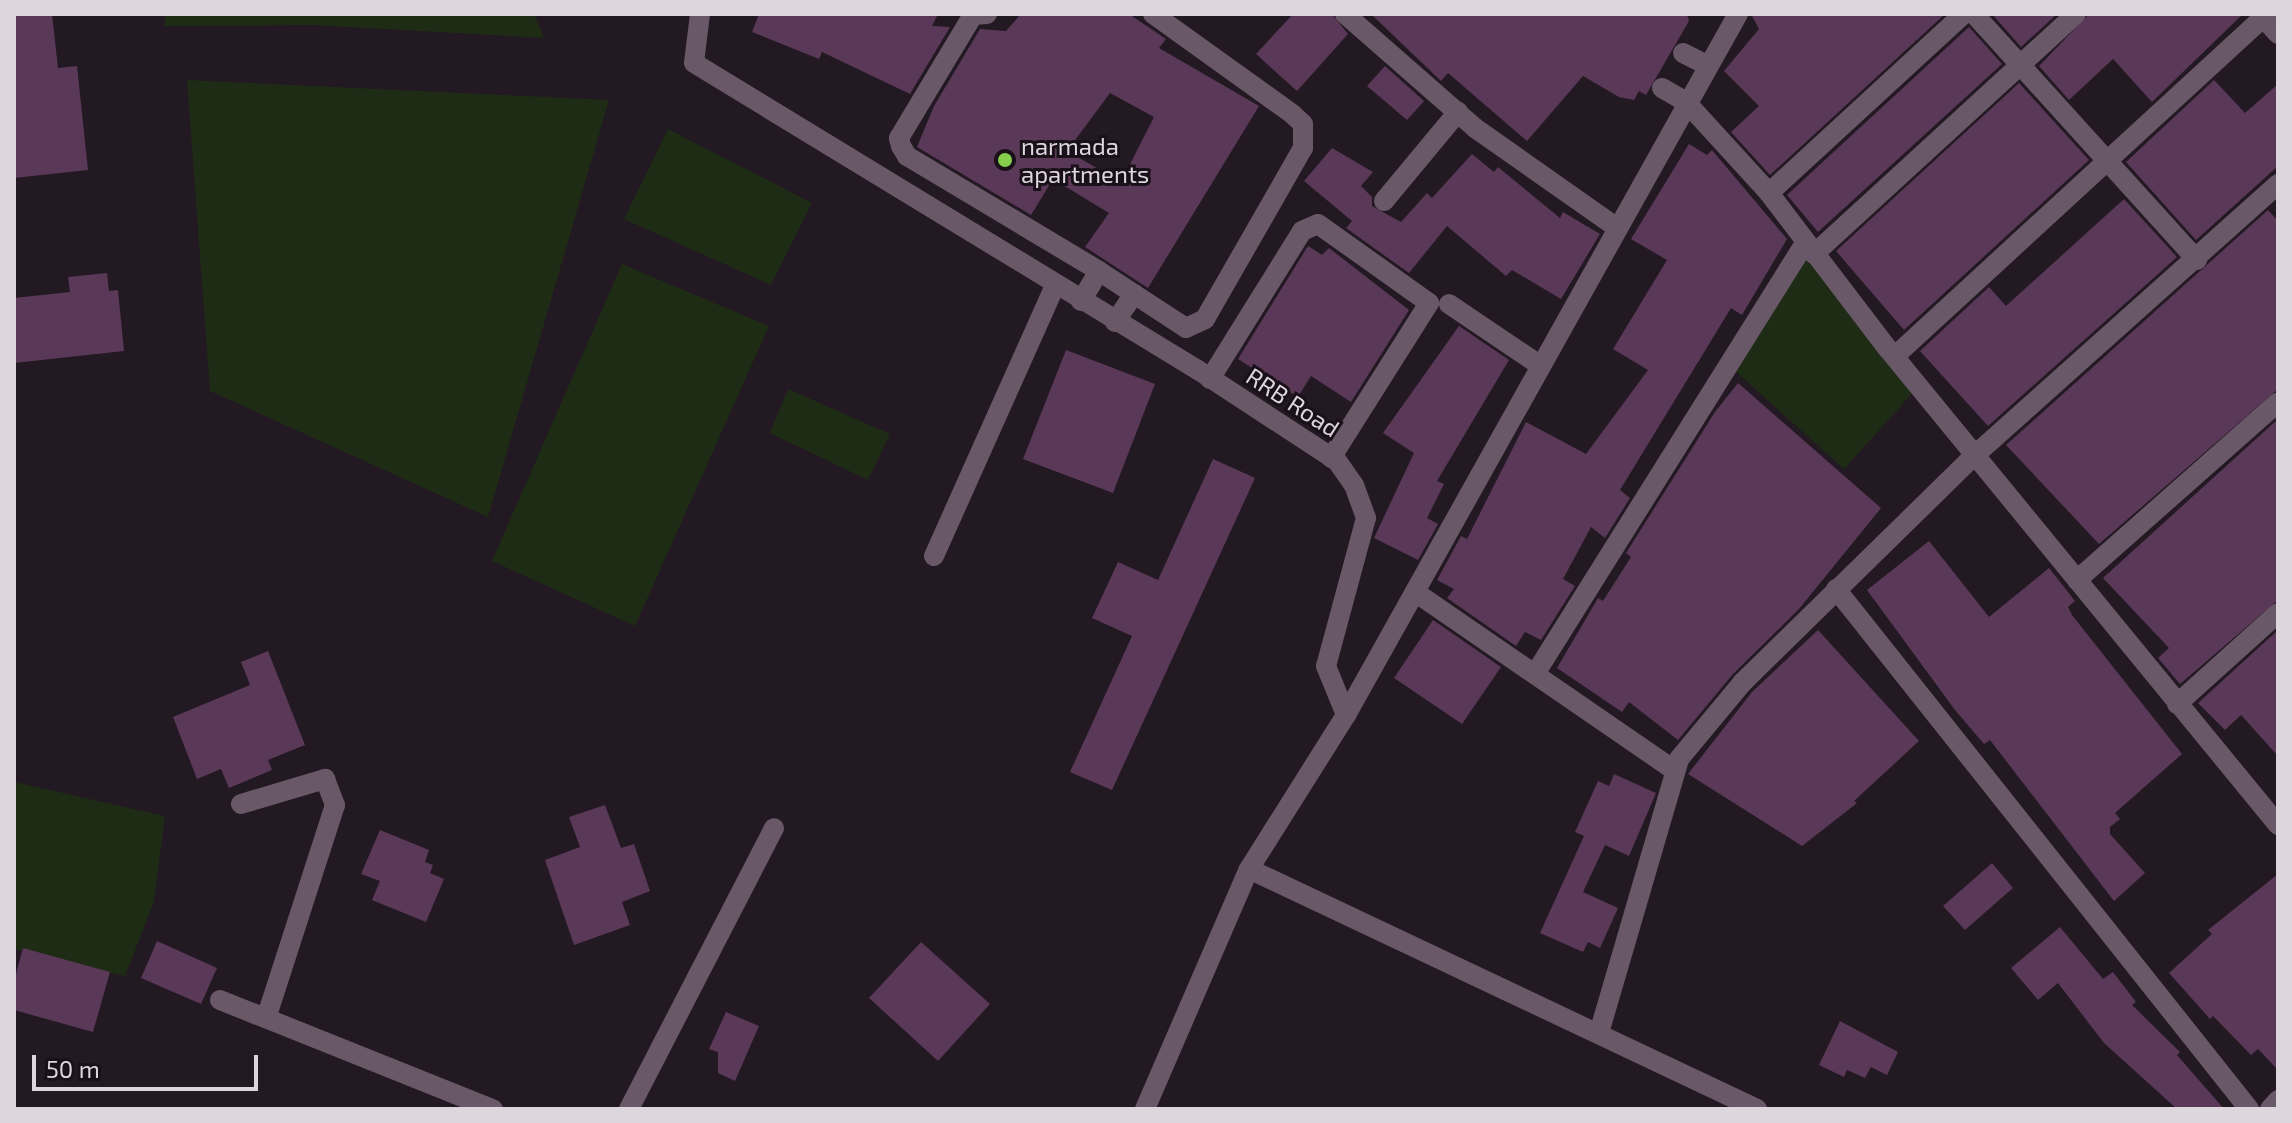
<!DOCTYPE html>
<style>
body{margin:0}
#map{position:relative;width:2292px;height:1123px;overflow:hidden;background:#231922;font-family:"Exo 2",sans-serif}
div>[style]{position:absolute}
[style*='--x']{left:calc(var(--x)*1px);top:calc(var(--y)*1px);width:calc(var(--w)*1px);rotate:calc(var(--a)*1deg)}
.green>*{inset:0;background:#1e2c15}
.building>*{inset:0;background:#5a3858}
.minor>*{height:20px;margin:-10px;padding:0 10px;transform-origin:10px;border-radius:10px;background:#695867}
.dots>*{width:22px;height:22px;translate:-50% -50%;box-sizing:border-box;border:4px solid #191019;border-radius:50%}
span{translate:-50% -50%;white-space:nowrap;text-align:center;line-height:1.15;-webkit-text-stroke:6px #191019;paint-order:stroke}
.poi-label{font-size:24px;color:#ddd6dc}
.left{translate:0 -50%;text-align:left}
.street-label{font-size:24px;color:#ddd6dc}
.frame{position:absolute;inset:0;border:16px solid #ddd6dc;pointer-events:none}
.scale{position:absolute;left:32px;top:1055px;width:226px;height:36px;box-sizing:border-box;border:4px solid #ddd6dc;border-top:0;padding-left:10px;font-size:24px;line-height:28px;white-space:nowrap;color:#ddd6dc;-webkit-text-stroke:6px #191019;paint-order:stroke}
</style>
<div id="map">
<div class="green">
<div style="clip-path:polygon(166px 14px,534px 14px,544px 38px,312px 25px,164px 26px)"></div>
<div style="clip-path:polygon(187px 80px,609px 100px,488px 517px,210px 391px)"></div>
<div style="clip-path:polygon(668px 129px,812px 203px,771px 285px,624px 219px)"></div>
<div style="clip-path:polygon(1805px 243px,1919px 386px,1844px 469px,1733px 369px)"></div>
<div style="clip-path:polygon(622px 264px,769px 326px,635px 626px,492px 561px)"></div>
<div style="clip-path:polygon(788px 389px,890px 434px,868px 480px,770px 433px)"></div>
<div style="clip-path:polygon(14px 782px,165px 816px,154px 902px,125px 976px,14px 949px)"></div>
</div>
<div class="building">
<div style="clip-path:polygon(14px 14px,52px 14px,58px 68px,77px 66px,88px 170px,14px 178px)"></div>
<div style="clip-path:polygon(759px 14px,938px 14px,932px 26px,950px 27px,910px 94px,822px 52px,819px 59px,752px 32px)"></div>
<div style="clip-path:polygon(evenodd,1021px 14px,1129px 14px,1166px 39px,1159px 48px,1259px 106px,1148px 288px,1085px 247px,1109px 213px,1053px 179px,1031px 215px,917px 147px,934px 106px,980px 29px,1006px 31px,1021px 14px,1110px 93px,1154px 117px,1121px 182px,1067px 151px,1110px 93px)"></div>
<div style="clip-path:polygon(1293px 14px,1332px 14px,1348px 34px,1297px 91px,1256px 54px)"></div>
<div style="clip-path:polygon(1371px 14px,1687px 14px,1689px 21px,1646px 95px,1639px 91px,1634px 100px,1619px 97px,1583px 76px,1527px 141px,1448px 73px,1441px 81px)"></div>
<div style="clip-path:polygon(1751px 14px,1945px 14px,1770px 175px,1731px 132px,1759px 106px,1724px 71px,1759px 29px)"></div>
<div style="clip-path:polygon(1992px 14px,2057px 14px,2021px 47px)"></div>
<div style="clip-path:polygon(2089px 14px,2243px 14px,2152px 102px,2113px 59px,2069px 100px,2039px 66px)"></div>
<div style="clip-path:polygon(1969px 27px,2002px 64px,1818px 232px,1787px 195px)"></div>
<div style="clip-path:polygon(1385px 66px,1424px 101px,1407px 120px,1367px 86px)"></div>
<div style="clip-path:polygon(2214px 80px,2245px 113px,2278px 84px,2278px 166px,2196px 240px,2126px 162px)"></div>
<div style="clip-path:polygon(2019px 83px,2089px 160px,1904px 330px,1836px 251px)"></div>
<div style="clip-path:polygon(1689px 144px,1707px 155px,1712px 150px,1787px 239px,1742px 315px,1731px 308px,1620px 490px,1630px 498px,1605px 538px,1591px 527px,1563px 579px,1575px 586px,1541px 640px,1525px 632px,1516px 646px,1447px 598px,1454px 589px,1437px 580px,1461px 536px,1467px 539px,1526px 422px,1586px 454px,1648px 370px,1613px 349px,1667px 260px,1631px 239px)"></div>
<div style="clip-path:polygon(1332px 148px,1373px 172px,1361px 186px,1372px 197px,1372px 206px,1401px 222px,1427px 193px,1432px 198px,1472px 154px,1494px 172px,1498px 167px,1560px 218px,1563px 212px,1600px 234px,1561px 299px,1512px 270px,1506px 276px,1447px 226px,1409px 273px,1346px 228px,1352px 221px,1304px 181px)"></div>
<div style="clip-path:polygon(2124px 199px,2177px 257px,1988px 426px,1920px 351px,1989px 287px,2006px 306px)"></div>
<div style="clip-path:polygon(2268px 210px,2278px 221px,2278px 389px,2099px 544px,2006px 445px)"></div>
<div style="clip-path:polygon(1308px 246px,1322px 255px,1329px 248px,1409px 310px,1351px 402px,1311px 376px,1298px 397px,1238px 359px)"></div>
<div style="clip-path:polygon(107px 273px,109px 291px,118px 290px,124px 351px,14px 363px,14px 298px,70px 292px,68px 277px)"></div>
<div style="clip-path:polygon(1459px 326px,1509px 360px,1437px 481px,1444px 484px,1427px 518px,1438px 524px,1418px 560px,1374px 538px,1414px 453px,1383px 433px)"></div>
<div style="clip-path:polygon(1066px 350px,1155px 384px,1113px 493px,1023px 459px)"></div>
<div style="clip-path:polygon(1738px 383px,1881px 508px,1799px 609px,1733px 674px,1678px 740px,1629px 702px,1622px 712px,1557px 668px,1598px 598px,1603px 601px,1631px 557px,1626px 553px,1715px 412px)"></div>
<div style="clip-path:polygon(2278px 419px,2278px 600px,2180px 684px,2158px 658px,2169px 648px,2103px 578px)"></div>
<div style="clip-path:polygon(1213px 459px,1255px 478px,1112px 790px,1070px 772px,1132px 636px,1092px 618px,1118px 562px,1158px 580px)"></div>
<div style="clip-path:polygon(1929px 541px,1989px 617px,2049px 568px,2075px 601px,2068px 607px,2072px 615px,2182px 754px,2115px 813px,2120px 819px,2110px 827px,2110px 834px,2145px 873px,2114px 901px,1990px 740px,1984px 744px,1955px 710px,1867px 590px)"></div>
<div style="clip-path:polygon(1433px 620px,1501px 667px,1462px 724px,1394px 678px)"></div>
<div style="clip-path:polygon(1818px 630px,1919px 741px,1854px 801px,1857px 803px,1802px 846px,1688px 774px,1752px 692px)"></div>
<div style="clip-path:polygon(2278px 630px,2278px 756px,2241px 715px,2225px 730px,2198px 703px)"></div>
<div style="clip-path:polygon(268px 651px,305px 745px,268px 760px,272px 770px,229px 788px,221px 769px,197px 779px,173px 717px,250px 685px,241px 662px)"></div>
<div style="clip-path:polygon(1614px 774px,1656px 793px,1629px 856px,1605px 845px,1583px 892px,1618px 908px,1600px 948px,1588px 942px,1583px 952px,1540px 933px,1584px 836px,1575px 832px,1598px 781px,1609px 786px)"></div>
<div style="clip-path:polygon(605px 805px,621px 848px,634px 844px,650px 891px,622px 902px,630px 925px,574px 945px,545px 860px,580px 847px,569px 817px)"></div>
<div style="clip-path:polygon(380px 830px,429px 850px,425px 862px,433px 865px,430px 873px,444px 879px,426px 922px,372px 900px,380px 881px,361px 874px)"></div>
<div style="clip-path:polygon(1992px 863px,2013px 888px,1965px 930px,1943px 906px)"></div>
<div style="clip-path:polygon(2278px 874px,2278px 1070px,2258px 1049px,2251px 1055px,2213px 1016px,2210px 1019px,2169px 973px,2212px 934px,2208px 930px)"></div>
<div style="clip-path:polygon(2060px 927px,2103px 979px,2113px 972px,2136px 1002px,2132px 1005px,2180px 1052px,2177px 1055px,2224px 1109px,2177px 1109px,2104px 1043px,2058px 983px,2038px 1000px,2011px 968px)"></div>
<div style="clip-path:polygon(157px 941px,217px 968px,201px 1004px,141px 978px)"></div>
<div style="clip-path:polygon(921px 942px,990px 1004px,938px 1061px,869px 998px)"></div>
<div style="clip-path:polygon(23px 948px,110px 972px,93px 1032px,14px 1010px,14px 981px)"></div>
<div style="clip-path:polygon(726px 1012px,759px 1026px,735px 1081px,718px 1073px,718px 1052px,709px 1049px)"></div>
<div style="clip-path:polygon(1840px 1021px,1898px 1052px,1887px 1075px,1871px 1067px,1865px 1078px,1847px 1070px,1844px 1077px,1819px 1065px)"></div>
</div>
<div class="minor">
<div style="--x:700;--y:14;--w:49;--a:97"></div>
<div style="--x:694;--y:63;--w:590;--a:31.35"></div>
<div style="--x:1198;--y:370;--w:166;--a:33.2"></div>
<div style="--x:1337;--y:461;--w:29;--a:55"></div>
<div style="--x:1354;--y:485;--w:35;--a:70"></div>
<div style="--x:1366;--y:518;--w:153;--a:105.1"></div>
<div style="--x:1326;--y:666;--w:53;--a:67.8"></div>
<div style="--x:987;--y:14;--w:14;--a:176"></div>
<div style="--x:973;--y:15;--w:144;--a:121"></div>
<div style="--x:899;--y:138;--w:8;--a:76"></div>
<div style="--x:901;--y:146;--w:12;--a:59"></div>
<div style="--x:907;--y:156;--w:224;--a:30.9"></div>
<div style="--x:1099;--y:271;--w:35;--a:121"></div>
<div style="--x:1345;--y:14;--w:173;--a:41.2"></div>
<div style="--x:1475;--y:128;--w:172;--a:35.1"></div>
<div style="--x:1974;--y:14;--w:332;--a:47.8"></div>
<div style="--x:2260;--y:14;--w:27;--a:48"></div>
<div style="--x:1683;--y:53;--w:28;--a:27"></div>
<div style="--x:1662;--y:88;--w:28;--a:30"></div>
<div style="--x:1686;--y:102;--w:123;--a:47.6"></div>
<div style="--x:1769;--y:193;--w:196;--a:52.7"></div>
<div style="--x:1888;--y:349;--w:615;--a:50.67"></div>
<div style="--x:1769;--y:193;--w:265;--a:-42.6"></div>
<div style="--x:1384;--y:201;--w:116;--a:-50.3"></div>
<div style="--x:1814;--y:254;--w:355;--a:-42.5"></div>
<div style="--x:1099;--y:271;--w:42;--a:33.3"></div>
<div style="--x:1449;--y:304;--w:107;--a:34"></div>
<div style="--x:1115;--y:322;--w:34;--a:-56"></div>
<div style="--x:1134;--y:294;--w:62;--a:33.2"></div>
<div style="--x:1186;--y:328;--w:21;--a:-25"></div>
<div style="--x:1205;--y:319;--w:197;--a:-60.2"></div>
<div style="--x:1303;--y:148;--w:24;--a:-90"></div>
<div style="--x:1303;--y:124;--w:16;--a:-137"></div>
<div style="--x:1291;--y:113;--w:170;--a:-144.3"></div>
<div style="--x:1895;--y:356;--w:500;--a:-42.6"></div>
<div style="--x:1210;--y:379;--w:174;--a:-58.1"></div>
<div style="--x:1302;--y:231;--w:17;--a:-24"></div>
<div style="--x:1318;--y:224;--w:136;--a:35.4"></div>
<div style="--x:1429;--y:303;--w:183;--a:122.3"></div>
<div style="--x:934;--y:556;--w:296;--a:-65.9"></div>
<div style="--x:2077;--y:580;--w:268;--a:-41.5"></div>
<div style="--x:1836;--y:589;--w:664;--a:51.54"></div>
<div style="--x:1415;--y:592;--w:316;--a:34.5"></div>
<div style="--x:1535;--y:674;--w:509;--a:-57.93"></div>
<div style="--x:2177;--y:704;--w:136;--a:-42"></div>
<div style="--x:241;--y:804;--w:88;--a:-16.6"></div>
<div style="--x:325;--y:779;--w:28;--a:69"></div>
<div style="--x:335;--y:805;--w:224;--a:107.9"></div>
<div style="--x:1249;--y:869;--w:562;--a:25.29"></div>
<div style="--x:220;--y:1000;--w:294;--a:21.8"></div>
<div style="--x:1599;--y:1033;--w:285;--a:-73.7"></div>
<div style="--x:1679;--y:759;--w:99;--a:-50.3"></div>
<div style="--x:1742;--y:683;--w:326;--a:-44.4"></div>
<div style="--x:1975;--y:455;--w:407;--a:-41.8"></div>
<div style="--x:629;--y:1109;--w:316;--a:-62.7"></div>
<div style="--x:1145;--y:1109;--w:262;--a:-66.6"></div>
<div style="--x:1249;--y:869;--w:182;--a:-57.8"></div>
<div style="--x:1346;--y:715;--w:803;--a:-60.79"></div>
<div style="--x:2270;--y:1109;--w:12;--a:-48"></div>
</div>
<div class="dots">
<div style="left:1005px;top:160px;background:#85cf4c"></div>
</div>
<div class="poi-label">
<span class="left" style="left:1021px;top:160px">narmada<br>apartments</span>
</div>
<div class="street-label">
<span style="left:1293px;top:402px;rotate:33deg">RRB Road</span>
</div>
<div class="frame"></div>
<div class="scale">50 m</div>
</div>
